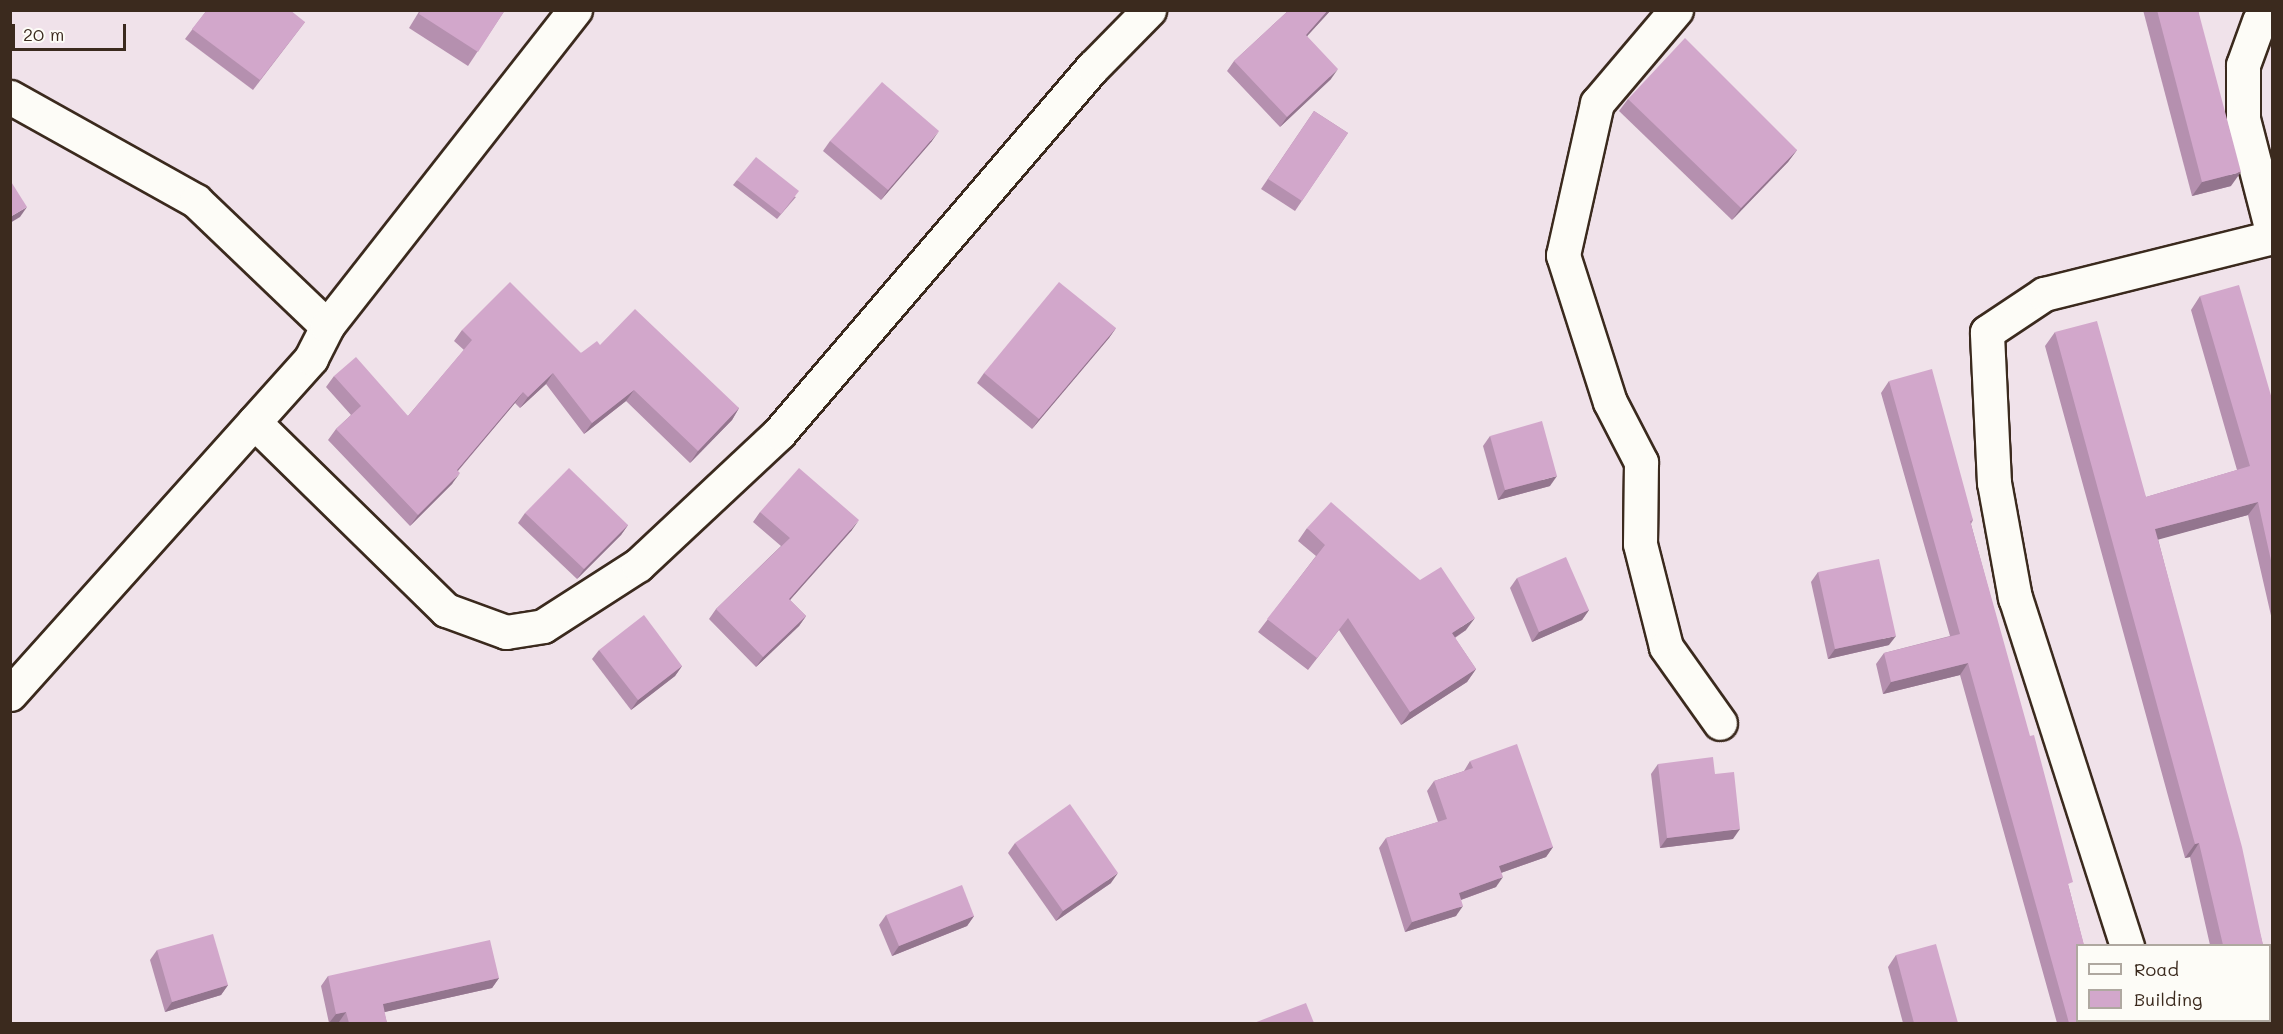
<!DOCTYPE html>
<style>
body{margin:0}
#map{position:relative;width:2283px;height:1034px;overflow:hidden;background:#f0e2ea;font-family:Mali,sans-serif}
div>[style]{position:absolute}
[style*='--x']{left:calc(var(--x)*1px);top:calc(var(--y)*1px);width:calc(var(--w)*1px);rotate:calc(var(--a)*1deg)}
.roads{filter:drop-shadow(2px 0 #3b2a1e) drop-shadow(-2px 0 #3b2a1e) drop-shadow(0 2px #3b2a1e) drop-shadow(0 -2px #3b2a1e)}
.minor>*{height:33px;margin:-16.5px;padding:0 16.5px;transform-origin:16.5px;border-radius:16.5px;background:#fdfcf7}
.wall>*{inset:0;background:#b590af}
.shaded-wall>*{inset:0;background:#93758e}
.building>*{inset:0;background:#d2a7cb}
span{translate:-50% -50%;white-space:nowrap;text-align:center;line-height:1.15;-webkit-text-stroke:5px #fdfcf7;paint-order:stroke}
.frame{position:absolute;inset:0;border:12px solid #3b2a1e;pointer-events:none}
.legend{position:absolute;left:2076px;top:944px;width:195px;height:78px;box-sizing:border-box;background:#fdfcf7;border:2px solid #afa8a0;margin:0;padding:8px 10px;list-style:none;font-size:18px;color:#3b2a1e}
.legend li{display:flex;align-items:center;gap:12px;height:30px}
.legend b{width:30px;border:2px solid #afa8a0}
.scale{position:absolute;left:12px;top:24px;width:114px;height:27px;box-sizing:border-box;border:3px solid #3b2a1e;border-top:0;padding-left:8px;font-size:18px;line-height:21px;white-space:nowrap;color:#3b2a1e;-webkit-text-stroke:4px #fdfcf7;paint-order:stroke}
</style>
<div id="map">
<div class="roads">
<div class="minor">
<div style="--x:1676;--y:10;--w:122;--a:130.3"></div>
<div style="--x:1597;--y:103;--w:156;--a:102.6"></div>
<div style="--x:1563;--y:255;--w:154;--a:72.3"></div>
<div style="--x:1610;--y:402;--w:68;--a:62.7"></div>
<div style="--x:1641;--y:462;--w:82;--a:90.7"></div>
<div style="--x:1640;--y:544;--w:106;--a:75.8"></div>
<div style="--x:1666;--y:647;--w:93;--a:54.6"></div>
<div style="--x:2272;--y:11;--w:16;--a:142"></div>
<div style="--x:2259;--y:21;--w:47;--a:110"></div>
<div style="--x:2243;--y:65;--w:54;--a:90"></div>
<div style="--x:2243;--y:119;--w:116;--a:75.5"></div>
<div style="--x:10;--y:97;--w:213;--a:29.2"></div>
<div style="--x:196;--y:201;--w:181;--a:43.7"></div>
<div style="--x:254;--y:422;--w:269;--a:44.4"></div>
<div style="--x:446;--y:610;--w:64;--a:20.1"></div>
<div style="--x:506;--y:632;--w:37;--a:-9"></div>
<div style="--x:543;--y:626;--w:113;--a:-32.7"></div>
<div style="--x:638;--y:565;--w:193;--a:-43.1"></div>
<div style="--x:779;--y:433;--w:482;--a:-49.4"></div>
<div style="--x:1093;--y:67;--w:80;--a:-45.5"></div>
<div style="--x:10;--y:694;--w:451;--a:-48.1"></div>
<div style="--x:311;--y:358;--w:36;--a:-63"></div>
<div style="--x:327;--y:326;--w:402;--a:-51.9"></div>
<div style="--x:2127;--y:946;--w:366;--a:-107.8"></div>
<div style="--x:2015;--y:598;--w:117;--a:-100.3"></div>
<div style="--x:1994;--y:483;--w:151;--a:-92.7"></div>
<div style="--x:1987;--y:332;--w:69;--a:-33.7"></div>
<div style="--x:2044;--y:294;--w:235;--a:-14"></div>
<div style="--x:2151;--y:1020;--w:4;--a:76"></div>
</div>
</div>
<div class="wall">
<div style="clip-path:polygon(207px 10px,305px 22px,253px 90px,185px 39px)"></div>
<div style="clip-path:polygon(420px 10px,505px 10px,468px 66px,409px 28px)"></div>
<div style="clip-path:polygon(1289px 10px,1331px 10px,1307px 36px,1331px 79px,1280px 127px,1227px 71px,1234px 61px)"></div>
<div style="clip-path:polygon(2143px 10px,2198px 10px,2231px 186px,2192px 196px)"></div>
<div style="clip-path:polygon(1628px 99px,1797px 150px,1788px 162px,1732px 220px,1619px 111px)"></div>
<div style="clip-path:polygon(1314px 111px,1348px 133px,1295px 211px,1261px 189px)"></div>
<div style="clip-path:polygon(830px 141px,932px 141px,881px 200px,823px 151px)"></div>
<div style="clip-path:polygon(737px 180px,796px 197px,777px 219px,733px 185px)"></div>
<div style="clip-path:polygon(2200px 296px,2272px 399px,2272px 620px,2248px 515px,2158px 539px,2263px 945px,2210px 945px,2190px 857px,2185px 858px,2045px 346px,2055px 332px,2146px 497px,2237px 470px,2191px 310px)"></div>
<div style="clip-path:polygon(1116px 328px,1109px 338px,1032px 429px,977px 383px,984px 373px)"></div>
<div style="clip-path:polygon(462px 330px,581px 353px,600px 345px,739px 408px,732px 420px,690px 463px,626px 401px,584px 434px,546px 384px,520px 408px,515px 403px,458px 471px,452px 484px,410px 526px,328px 440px,336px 429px,351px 415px,326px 387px,334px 376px,408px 416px,464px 350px,454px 341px)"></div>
<div style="clip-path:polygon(1889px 381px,1973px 520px,1971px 524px,2069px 888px,2104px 1023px,2057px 1023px,1960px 675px,1883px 694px,1876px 664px,1884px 653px,1950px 636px,1881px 393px)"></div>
<div style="clip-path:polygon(1490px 436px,1550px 486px,1498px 500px,1483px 446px)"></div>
<div style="clip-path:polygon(760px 512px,852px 530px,790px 600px,806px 616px,799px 626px,756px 667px,709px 619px,716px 609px,781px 546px,753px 522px)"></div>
<div style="clip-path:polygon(525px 513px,628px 525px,621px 535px,577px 579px,518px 523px)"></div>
<div style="clip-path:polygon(1307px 528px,1466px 630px,1455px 638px,1476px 669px,1467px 682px,1401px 725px,1339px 630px,1308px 670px,1258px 632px,1316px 556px,1298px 541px)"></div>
<div style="clip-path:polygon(1818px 572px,1889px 645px,1828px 659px,1811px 582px)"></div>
<div style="clip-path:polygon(1517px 578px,1589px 610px,1582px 620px,1532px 642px,1510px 588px)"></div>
<div style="clip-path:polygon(599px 650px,682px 666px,675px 676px,631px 710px,592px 659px)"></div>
<div style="clip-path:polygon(1470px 761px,1553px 847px,1546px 857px,1501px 873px,1496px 887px,1461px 900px,1456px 916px,1405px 932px,1379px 848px,1386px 838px,1438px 822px,1427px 791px,1434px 781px,1464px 771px)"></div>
<div style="clip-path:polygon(1658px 764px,1715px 774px,1733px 839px,1660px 848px,1651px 774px)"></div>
<div style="clip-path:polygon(1015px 843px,1111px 883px,1056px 921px,1008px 853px)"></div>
<div style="clip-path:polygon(886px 915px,974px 916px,967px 926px,892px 956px,879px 925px)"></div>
<div style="clip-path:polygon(157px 950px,228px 985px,221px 995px,165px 1012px,150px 960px)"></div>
<div style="clip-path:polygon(1896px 955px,1958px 1023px,1903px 1023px,1888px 967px)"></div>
<div style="clip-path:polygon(328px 976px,499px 978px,492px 988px,384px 1012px,387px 1023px,340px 1023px,339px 1022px,329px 1023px,321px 986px)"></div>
<div style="clip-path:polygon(2228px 1020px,2270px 1020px,2272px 1023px,2228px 1023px)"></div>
</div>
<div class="shaded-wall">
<div style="clip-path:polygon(1328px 10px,1331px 10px,1299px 45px,1306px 35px)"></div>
<div style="clip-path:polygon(1338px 69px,1331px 79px,1280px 127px,1287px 117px)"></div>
<div style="clip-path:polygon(939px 131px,932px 141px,881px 200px,888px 190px)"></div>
<div style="clip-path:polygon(1797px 150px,1788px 162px,1732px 220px,1741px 208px)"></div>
<div style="clip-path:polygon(2241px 172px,2231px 186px,2192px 196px,2202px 182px)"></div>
<div style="clip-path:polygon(27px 207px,20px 217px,10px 223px,10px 217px)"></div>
<div style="clip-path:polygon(1116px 328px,1109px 338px,1032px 429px,1039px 419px)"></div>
<div style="clip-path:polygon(553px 373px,546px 384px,520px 408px,528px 397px)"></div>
<div style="clip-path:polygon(634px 390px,626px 401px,584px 434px,592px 423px)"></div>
<div style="clip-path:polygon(523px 392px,515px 403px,449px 481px,457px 470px)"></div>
<div style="clip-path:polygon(739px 408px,732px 420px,690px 463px,698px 451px)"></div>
<div style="clip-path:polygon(460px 473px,452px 484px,410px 526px,418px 515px)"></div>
<div style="clip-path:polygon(1557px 476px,1550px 486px,1498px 500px,1505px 490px)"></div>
<div style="clip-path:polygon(2258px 502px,2248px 515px,2146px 543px,2155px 529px)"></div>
<div style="clip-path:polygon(859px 520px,852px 530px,782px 609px,789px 599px)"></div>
<div style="clip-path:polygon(628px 525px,621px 535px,577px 579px,584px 569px)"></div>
<div style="clip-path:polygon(1589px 610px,1582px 620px,1532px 642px,1539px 632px)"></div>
<div style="clip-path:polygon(806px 616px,799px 626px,756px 667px,763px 657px)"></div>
<div style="clip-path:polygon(1475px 618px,1466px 630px,1443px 645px,1452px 633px)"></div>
<div style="clip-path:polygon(1896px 636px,1889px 645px,1828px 659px,1835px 649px)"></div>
<div style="clip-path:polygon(1968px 663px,1960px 675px,1883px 694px,1891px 682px)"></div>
<div style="clip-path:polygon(682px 666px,675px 676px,631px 710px,638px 700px)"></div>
<div style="clip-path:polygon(1476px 669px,1467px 682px,1401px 725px,1410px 712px)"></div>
<div style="clip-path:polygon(1740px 829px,1733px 839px,1660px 848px,1667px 838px)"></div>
<div style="clip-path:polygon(2199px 843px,2190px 857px,2185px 858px,2195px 844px)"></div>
<div style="clip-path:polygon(1553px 847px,1546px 857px,1492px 876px,1499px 866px)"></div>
<div style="clip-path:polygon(1118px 873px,1111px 883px,1056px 921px,1063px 911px)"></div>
<div style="clip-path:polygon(1503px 877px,1496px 887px,1452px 903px,1459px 893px)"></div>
<div style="clip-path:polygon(1463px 906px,1456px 916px,1405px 932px,1412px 922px)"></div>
<div style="clip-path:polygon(974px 916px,967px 926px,892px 956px,899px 946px)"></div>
<div style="clip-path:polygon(499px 978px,492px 988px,376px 1014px,383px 1004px)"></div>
<div style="clip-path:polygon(228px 985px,221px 995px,165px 1012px,172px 1002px)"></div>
<div style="clip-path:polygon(346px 1012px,339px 1022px,329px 1023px,336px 1014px)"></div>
</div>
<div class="building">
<div style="clip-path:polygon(207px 10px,290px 10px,305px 22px,260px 80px,192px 29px)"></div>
<div style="clip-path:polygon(421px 10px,505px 10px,478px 52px,419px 14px)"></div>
<div style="clip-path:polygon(1289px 10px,1328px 10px,1306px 35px,1338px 69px,1287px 117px,1234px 61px)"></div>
<div style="clip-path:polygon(2157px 10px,2198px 10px,2241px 172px,2202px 182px)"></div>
<div style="clip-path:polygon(1685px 38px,1797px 150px,1741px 208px,1628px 99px)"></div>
<div style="clip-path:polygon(882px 82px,939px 131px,888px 190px,830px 141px)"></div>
<div style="clip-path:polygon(1314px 111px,1348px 133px,1302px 201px,1268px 179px)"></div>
<div style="clip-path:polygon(756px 157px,799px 191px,781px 214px,737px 180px)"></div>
<div style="clip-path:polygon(10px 180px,27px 207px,10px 217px)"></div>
<div style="clip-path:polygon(510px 282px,581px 353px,597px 341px,600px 345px,635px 309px,739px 408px,698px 451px,634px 390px,592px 423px,553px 373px,528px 397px,523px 392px,457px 470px,460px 473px,418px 515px,336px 429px,361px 406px,334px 376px,356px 357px,408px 416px,472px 340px,462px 330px)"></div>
<div style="clip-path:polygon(1059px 282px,1116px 328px,1039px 419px,984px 373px)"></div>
<div style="clip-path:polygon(2239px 285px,2272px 399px,2272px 565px,2258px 502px,2155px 529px,2242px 847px,2263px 945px,2223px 945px,2199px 843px,2195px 844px,2055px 332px,2097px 321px,2146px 497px,2250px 466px,2200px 296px)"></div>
<div style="clip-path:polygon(1932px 369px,1973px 520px,1970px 521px,2030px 736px,2034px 735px,2073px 882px,2068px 884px,2084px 945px,2078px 945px,2078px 1020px,2103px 1020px,2104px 1023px,2069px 1023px,1968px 663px,1891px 682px,1884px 653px,1960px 634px,1889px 381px)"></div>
<div style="clip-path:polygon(1542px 421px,1557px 476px,1505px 490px,1490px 436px)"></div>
<div style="clip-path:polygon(569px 468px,628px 525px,584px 569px,525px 513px)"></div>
<div style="clip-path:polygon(799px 468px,859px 520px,789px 599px,806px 616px,763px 657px,716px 609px,790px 538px,760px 512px)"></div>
<div style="clip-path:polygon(1331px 502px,1420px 580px,1441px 567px,1475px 618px,1452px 633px,1476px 669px,1410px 712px,1348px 618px,1317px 658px,1267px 619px,1325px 545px,1307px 528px)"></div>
<div style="clip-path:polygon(1566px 557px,1589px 610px,1539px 632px,1517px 578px)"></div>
<div style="clip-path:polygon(1879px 559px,1896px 636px,1835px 649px,1818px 572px)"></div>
<div style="clip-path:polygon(644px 615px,682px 666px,638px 700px,599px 650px)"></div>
<div style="clip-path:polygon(1517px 744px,1553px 847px,1499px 866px,1503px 877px,1459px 893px,1463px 906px,1412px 922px,1386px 838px,1447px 819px,1434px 781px,1473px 768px,1470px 761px)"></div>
<div style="clip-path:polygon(1713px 757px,1715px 774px,1734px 772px,1740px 829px,1667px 838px,1658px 764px)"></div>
<div style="clip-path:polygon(1070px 804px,1118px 873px,1063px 911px,1015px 843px)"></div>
<div style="clip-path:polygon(962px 885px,974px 916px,899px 946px,886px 915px)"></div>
<div style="clip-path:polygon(213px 934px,228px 985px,172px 1002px,157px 950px)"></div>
<div style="clip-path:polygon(490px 940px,499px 978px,383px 1004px,387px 1023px,349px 1023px,346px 1012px,336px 1014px,328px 976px)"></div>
<div style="clip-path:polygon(1936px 944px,1958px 1023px,1914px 1023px,1896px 955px)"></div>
<div style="clip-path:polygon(2270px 974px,2272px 988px,2272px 1023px,2242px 1023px,2241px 1020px,2270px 1020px)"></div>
<div style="clip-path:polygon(1306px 1003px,1314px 1023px,1254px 1023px)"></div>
</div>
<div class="frame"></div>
<ul class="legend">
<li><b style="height:8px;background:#fdfcf7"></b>Road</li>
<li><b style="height:16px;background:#d2a7cb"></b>Building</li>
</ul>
<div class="scale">20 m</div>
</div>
